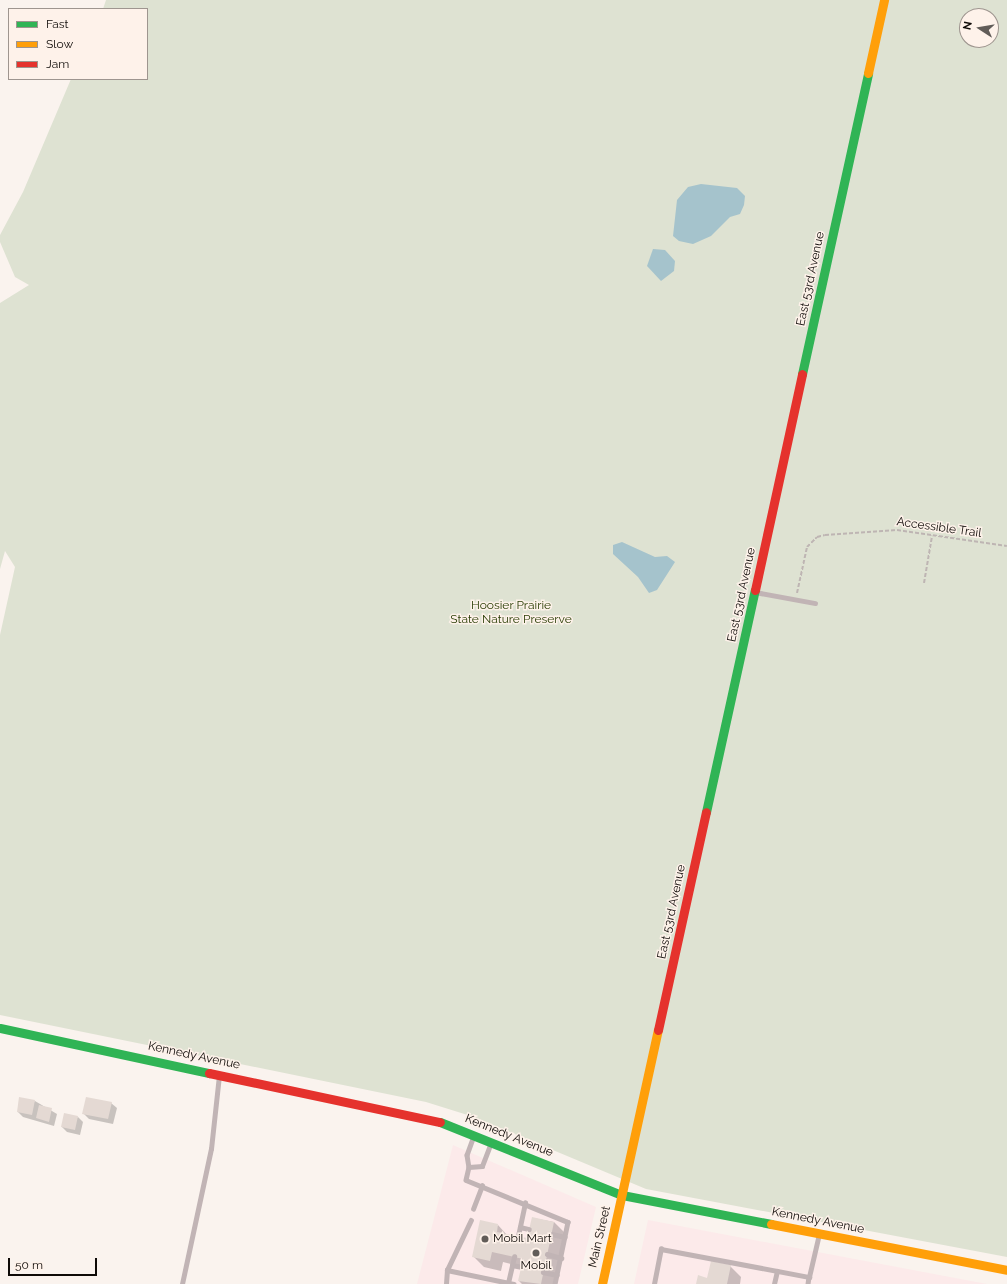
<!DOCTYPE html>
<style>
body{margin:0}
#map{position:relative;width:1007px;height:1284px;overflow:hidden;background:#faf3ee;font-family:Raleway,sans-serif}
div>[style]{position:absolute}
[style*='--x']{left:calc(var(--x)*1px);top:calc(var(--y)*1px);width:calc(var(--w)*1px);rotate:calc(var(--a)*1deg)}
.commercial>*{inset:0;background:#fceaea}
.green>*{inset:0;background:#dee2d2}
.water>*{inset:0;background:#a5c3cc}
.shadow>*{inset:0;background:#0003}
.building>*{inset:0;background:#e4d9d3}
.path>*{height:2px;margin-top:-1px;transform-origin:0;background:repeating-linear-gradient(90deg,#beb5b3 0 4px,transparent 0 6px)}
.lane>*{height:4.5px;margin:-2.25px;padding:0 2.25px;transform-origin:2.25px;border-radius:2.25px;background:#c1b4b5}
.fast>*{height:9px;margin:-4.5px;padding:0 4.5px;transform-origin:4.5px;border-radius:4.5px;background:#30b455}
.slow>*{height:9px;margin:-4.5px;padding:0 4.5px;transform-origin:4.5px;border-radius:4.5px;background:#ff9f0a}
.jam>*{height:9px;margin:-4.5px;padding:0 4.5px;transform-origin:4.5px;border-radius:4.5px;background:#e5322d}
.dots>*{width:11px;height:11px;translate:-50% -50%;box-sizing:border-box;border:2px solid #fef2ea;border-radius:50%}
span{translate:-50% -50%;white-space:nowrap;text-align:center;line-height:1.15;-webkit-text-stroke:3px #fef2ea;paint-order:stroke}
.street-label{font-size:12px;color:#0e0a07}
.park-label{font-size:12px;color:#2a3e05}
.poi-label{font-size:12px;color:#0e0a07}
.left{translate:0 -50%;text-align:left}
.legend{position:absolute;left:8px;top:8px;width:140px;height:72px;box-sizing:border-box;background:#fef2ea;border:1px solid #9e958f;margin:0;padding:5px 7px;list-style:none;font-size:12px;color:#0e0a07}
.legend li{display:flex;align-items:center;gap:8px;height:20px}
.legend b{width:20px;border:1px solid #9e958f}
.north{position:absolute;left:959px;top:8px;width:40px;height:40px;box-sizing:border-box;background:#fef2ea;border:1px solid #9e958f;border-radius:50%;rotate:282deg;font-size:11px;font-weight:700;line-height:16px;text-align:center;color:#0e0a07}
.north::after{content:'';display:block;margin:auto;width:14px;height:18px;background:#615c58;clip-path:polygon(50% 0,100% 100%,50% 72%,0 100%)}
.scale{position:absolute;left:8px;top:1258px;width:89px;height:18px;box-sizing:border-box;border:2px solid #0e0a07;border-top:0;padding-left:5px;font-size:12px;line-height:14px;white-space:nowrap;color:#0e0a07;-webkit-text-stroke:3px #fef2ea;paint-order:stroke}
</style>
<div id="map">
<div class="commercial">
<div style="clip-path:polygon(453px 1145px,596px 1207px,578px 1284px,417px 1284px)"></div>
<div style="clip-path:polygon(648px 1220px,987px 1284px,634px 1284px)"></div>
</div>
<div class="green">
<div style="clip-path:polygon(evenodd,106px 0,1007px 0,1007px 1257px,646px 1189px,474px 1117px,426px 1102px,0 1015px,0 635px,15px 567px,5px 551px,0 569px,0 303px,29px 285px,15px 277px,0 242px,0 235px,23px 192px,71px 79px,147px 79px,147px 9px,103px 9px,106px 0,967px 16px,991px 16px,991px 40px,967px 40px,967px 16px)"></div>
</div>
<div class="water">
<div style="clip-path:polygon(701px 184px,737px 188px,745px 196px,744px 205px,740px 214px,730px 217px,711px 236px,693px 244px,679px 241px,673px 236px,677px 200px,688px 187px)"></div>
<div style="clip-path:polygon(653px 249px,665px 250px,675px 261px,674px 271px,661px 281px,647px 266px)"></div>
<div style="clip-path:polygon(622px 542px,655px 557px,667px 556px,675px 562px,657px 590px,649px 593px,638px 577px,613px 554px,613px 545px)"></div>
</div>
<div class="shadow">
<div style="clip-path:polygon(35px 1101px,57px 1114px,54px 1126px,23px 1117px,18px 1112px)"></div>
<div style="clip-path:polygon(111px 1103px,117px 1108px,113px 1124px,89px 1119px,83px 1113px)"></div>
<div style="clip-path:polygon(78px 1117px,83px 1122px,80px 1135px,67px 1132px,62px 1127px)"></div>
<div style="clip-path:polygon(533px 1218px,554px 1222px,565px 1233px,554px 1284px,522px 1284px,519px 1281px,522px 1267px,503px 1262px,501px 1271px,484px 1267px,473px 1256px,498px 1225px,507px 1235px,528px 1240px)"></div>
<div style="clip-path:polygon(730px 1266px,741px 1277px,740px 1284px,697px 1284px)"></div>
</div>
<div class="building">
<div style="clip-path:polygon(19px 1097px,35px 1100px,32px 1115px,17px 1112px)"></div>
<div style="clip-path:polygon(86px 1097px,112px 1102px,108px 1119px,82px 1114px)"></div>
<div style="clip-path:polygon(39px 1105px,52px 1108px,49px 1122px,36px 1118px)"></div>
<div style="clip-path:polygon(64px 1113px,78px 1116px,75px 1130px,61px 1127px)"></div>
<div style="clip-path:polygon(532px 1217px,554px 1222px,541px 1284px,518px 1281px,523px 1259px,492px 1252px,490px 1261px,472px 1257px,480px 1220px,498px 1224px,497px 1232px,527px 1238px)"></div>
<div style="clip-path:polygon(711px 1261px,731px 1265px,727px 1284px,696px 1284px,698px 1275px,707px 1278px)"></div>
</div>
<div class="path">
<div style="--x:924;--y:583;--w:48;--a:-80.3"></div>
<div style="--x:797;--y:593;--w:47;--a:-77.7"></div>
<div style="--x:807;--y:547;--w:14;--a:-45"></div>
<div style="--x:817;--y:537;--w:8;--a:-14"></div>
<div style="--x:825;--y:535;--w:72;--a:-4"></div>
<div style="--x:897;--y:530;--w:111;--a:8.3"></div>
</div>
<div class="lane">
<div style="--x:755;--y:592;--w:61;--a:10.4"></div>
<div style="--x:474;--y:1136;--w:20;--a:110"></div>
<div style="--x:467;--y:1155;--w:12;--a:81"></div>
<div style="--x:469;--y:1167;--w:13;--a:103"></div>
<div style="--x:466;--y:1180;--w:110;--a:22.4"></div>
<div style="--x:568;--y:1222;--w:63;--a:101.8"></div>
<div style="--x:469;--y:1167;--w:13;--a:-4"></div>
<div style="--x:482;--y:1166;--w:26;--a:-69"></div>
<div style="--x:473;--y:1209;--w:25;--a:-69"></div>
<div style="--x:520;--y:1227;--w:9;--a:13"></div>
<div style="--x:552;--y:1234;--w:13;--a:13"></div>
<div style="--x:518;--y:1236;--w:34;--a:-78"></div>
<div style="--x:547;--y:1254;--w:15;--a:16"></div>
<div style="--x:512;--y:1265;--w:10;--a:11"></div>
<div style="--x:447;--y:1270;--w:68;--a:11.8"></div>
<div style="--x:543;--y:1272;--w:14;--a:12"></div>
<div style="--x:809;--y:1277;--w:44;--a:-76.9"></div>
<div style="--x:508;--y:1283;--w:27;--a:-77"></div>
<div style="--x:182;--y:1284;--w:138;--a:-77.9"></div>
<div style="--x:211;--y:1149;--w:74;--a:-83.8"></div>
<div style="--x:446;--y:1284;--w:14;--a:-86"></div>
<div style="--x:447;--y:1270;--w:55;--a:-64.4"></div>
<div style="--x:654;--y:1284;--w:36;--a:-79"></div>
<div style="--x:661;--y:1249;--w:151;--a:10.7"></div>
<div style="--x:809;--y:1277;--w:7;--a:98"></div>
<div style="--x:774;--y:1284;--w:13;--a:-77"></div>
</div>
<div class="fast">
<div style="--x:802;--y:374;--w:308;--a:-77.6"></div>
<div style="--x:706;--y:812;--w:227;--a:-77.6"></div>
<div style="--x:0;--y:1028;--w:214;--a:12.2"></div>
<div style="--x:440;--y:1122;--w:196;--a:21.9"></div>
<div style="--x:622;--y:1195;--w:152;--a:11"></div>
</div>
<div class="slow">
<div style="--x:868;--y:73;--w:75;--a:-77.6"></div>
<div style="--x:771;--y:1224;--w:240;--a:11"></div>
<div style="--x:602;--y:1284;--w:260;--a:-77.6"></div>
</div>
<div class="jam">
<div style="--x:755;--y:590;--w:221;--a:-77.7"></div>
<div style="--x:658;--y:1030;--w:223;--a:-77.6"></div>
<div style="--x:209;--y:1073;--w:236;--a:12"></div>
</div>
<div class="dots">
<div style="left:485px;top:1239px;background:#615c58"></div>
<div style="left:536px;top:1253px;background:#615c58"></div>
</div>
<div class="street-label">
<span style="left:811px;top:279px;rotate:-78deg">East 53rd Avenue</span>
<span style="left:939px;top:528px;rotate:8deg">Accessible Trail</span>
<span style="left:742px;top:595px;rotate:-78deg">East 53rd Avenue</span>
<span style="left:672px;top:912px;rotate:-78deg">East 53rd Avenue</span>
<span style="left:194px;top:1056px;rotate:12deg">Kennedy Avenue</span>
<span style="left:509px;top:1136px;rotate:22deg">Kennedy Avenue</span>
<span style="left:818px;top:1221px;rotate:11deg">Kennedy Avenue</span>
<span style="left:600px;top:1237px;rotate:-77deg">Main Street</span>
</div>
<div class="park-label">
<span style="left:511px;top:613px">Hoosier Prairie<br>State Nature Preserve</span>
</div>
<div class="poi-label">
<span class="left" style="left:493px;top:1239px">Mobil Mart</span>
<span style="left:536px;top:1266px">Mobil</span>
</div>
<ul class="legend">
<li><b style="height:5px;background:#30b455"></b>Fast</li>
<li><b style="height:5px;background:#ff9f0a"></b>Slow</li>
<li><b style="height:5px;background:#e5322d"></b>Jam</li>
</ul>
<div class="north">N</div>
<div class="scale">50 m</div>
</div>
